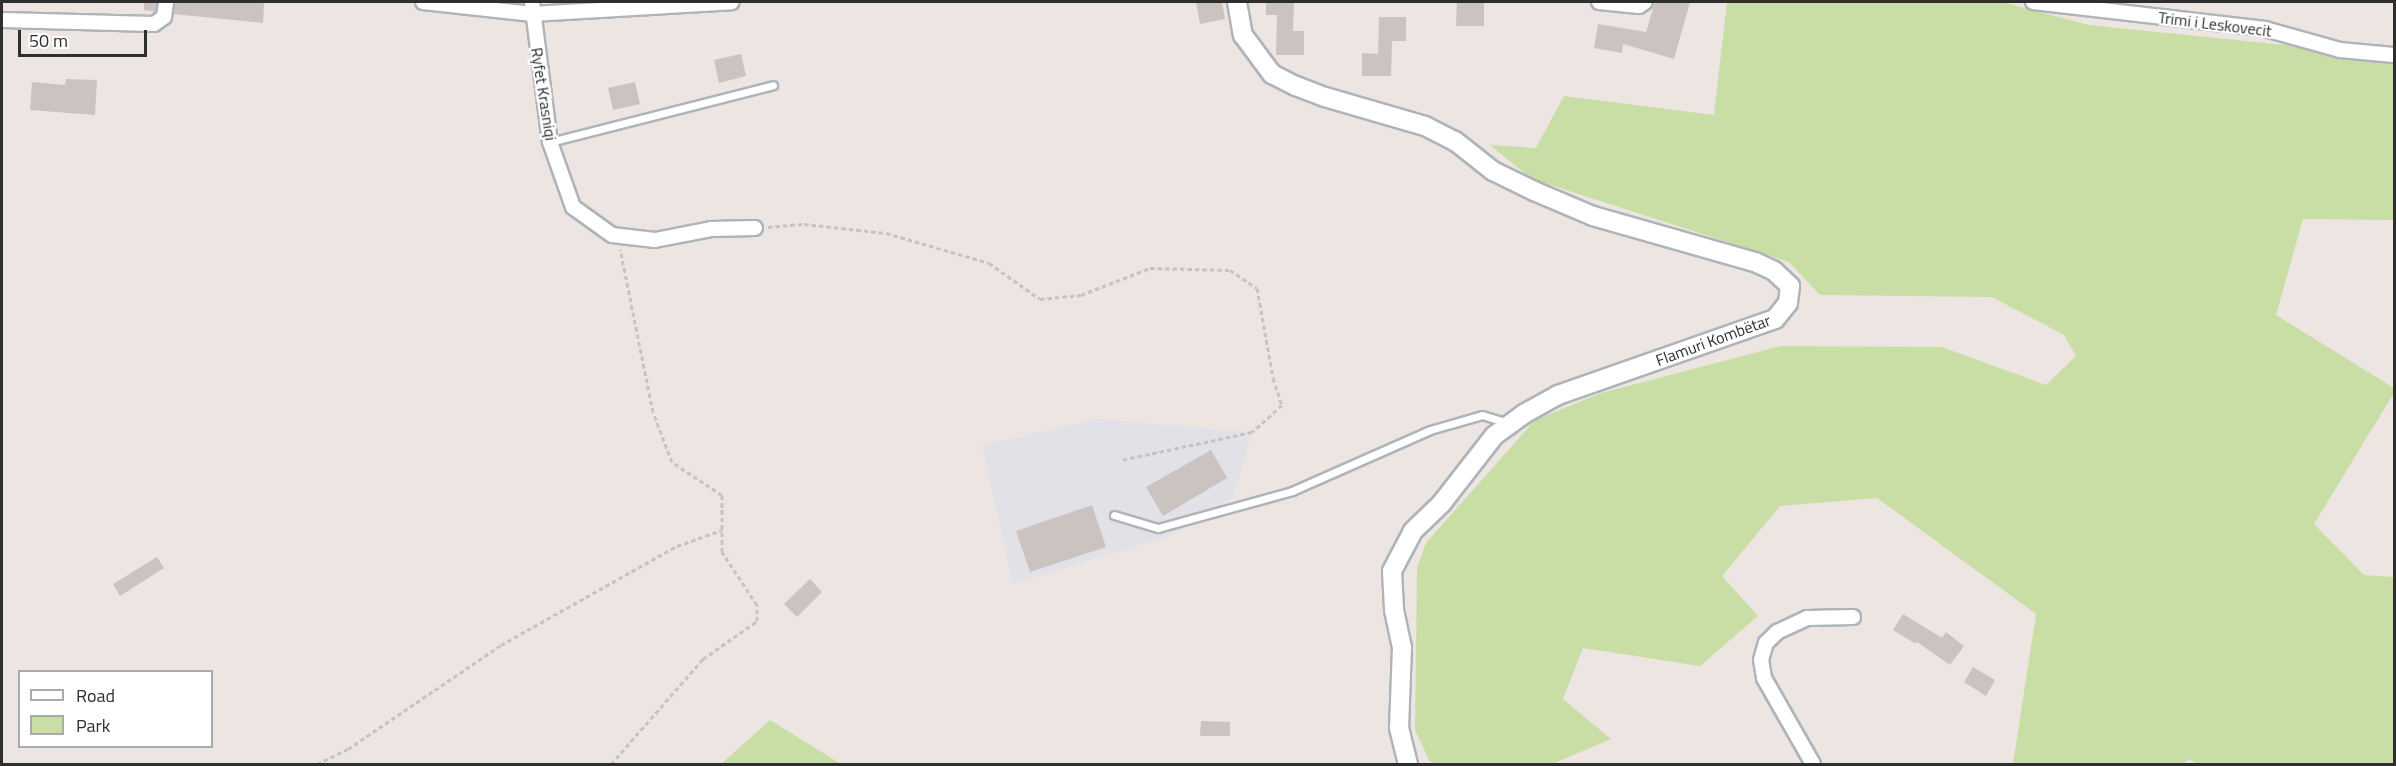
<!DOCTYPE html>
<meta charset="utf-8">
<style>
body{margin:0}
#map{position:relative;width:2396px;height:766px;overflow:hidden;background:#ede5e2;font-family:"Titillium Web",sans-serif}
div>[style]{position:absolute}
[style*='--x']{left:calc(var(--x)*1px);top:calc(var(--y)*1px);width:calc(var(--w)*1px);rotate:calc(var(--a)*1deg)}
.industrial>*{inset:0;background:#e1e1e7}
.green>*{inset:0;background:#c9dea5}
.building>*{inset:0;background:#cac3c0}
.path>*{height:3px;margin-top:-1.5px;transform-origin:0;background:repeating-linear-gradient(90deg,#c4c4c4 0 4.5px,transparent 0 7.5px)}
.roads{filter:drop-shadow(2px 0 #aeb4b8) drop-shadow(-2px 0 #aeb4b8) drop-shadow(0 2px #aeb4b8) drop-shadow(0 -2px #aeb4b8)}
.lane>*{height:7px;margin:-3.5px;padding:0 3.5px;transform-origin:3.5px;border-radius:3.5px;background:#fff}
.street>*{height:14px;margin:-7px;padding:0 7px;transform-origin:7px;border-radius:7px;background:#fff}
.secondary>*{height:18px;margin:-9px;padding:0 9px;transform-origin:9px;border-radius:9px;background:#fff}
span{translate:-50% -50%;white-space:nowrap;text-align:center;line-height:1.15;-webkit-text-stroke:4.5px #fff;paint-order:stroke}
.street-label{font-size:16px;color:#2e2e2e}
.frame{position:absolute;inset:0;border:3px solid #2e2e2e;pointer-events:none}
.legend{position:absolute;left:18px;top:670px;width:195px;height:78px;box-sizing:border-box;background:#fff;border:2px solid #ababab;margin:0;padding:8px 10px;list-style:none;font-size:18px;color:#2e2e2e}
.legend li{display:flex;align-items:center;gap:12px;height:30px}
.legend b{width:30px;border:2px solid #ababab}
.scale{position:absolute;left:18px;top:30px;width:129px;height:27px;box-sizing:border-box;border:3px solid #2e2e2e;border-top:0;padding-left:8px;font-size:18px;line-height:21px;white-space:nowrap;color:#2e2e2e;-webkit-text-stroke:4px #fff;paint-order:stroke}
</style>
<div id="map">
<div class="industrial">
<div style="clip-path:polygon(1098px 419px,1252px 432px,1233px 497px,1166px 537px,1013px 584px,982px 445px)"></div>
</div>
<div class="green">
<div style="clip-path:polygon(1727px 2px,2002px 2px,2089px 25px,2394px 56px,2394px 220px,2303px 219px,2276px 315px,2394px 388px,2394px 393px,2314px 524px,2364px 575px,2394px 577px,2394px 764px,2197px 764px,2189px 759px,2183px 764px,2013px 764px,2036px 614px,1877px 498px,1780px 506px,1722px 576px,1758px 616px,1700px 666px,1583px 648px,1563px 699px,1611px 739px,1552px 764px,1435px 764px,1429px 760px,1415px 730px,1417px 568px,1426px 543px,1535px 420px,1601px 393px,1781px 346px,1942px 347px,2046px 385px,2076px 356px,2064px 335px,1992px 297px,1820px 295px,1789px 262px,1532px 179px,1490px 145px,1536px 148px,1564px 96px,1714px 115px)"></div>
<div style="clip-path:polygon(770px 720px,841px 764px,721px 764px)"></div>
</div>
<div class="building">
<div style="clip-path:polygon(144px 2px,157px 2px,156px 12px,144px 10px)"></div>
<div style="clip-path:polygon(175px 2px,264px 2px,263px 23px,173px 14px)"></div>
<div style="clip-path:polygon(1196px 2px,1222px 2px,1225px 19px,1200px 24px)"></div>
<div style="clip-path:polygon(1266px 2px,1294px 2px,1293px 31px,1304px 31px,1304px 55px,1276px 55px,1277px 15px,1266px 15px)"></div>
<div style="clip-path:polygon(1457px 2px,1484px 2px,1484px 26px,1456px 26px)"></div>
<div style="clip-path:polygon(1655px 2px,1690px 2px,1674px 59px,1623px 44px,1622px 53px,1594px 48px,1598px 24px,1646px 32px)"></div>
<div style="clip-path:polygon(1379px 17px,1406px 17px,1406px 41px,1392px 41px,1391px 76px,1362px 76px,1362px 53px,1378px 54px)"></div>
<div style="clip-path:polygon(741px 54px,746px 76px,719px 83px,714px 60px)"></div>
<div style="clip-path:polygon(66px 79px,97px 80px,95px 115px,30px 110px,32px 82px,65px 85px)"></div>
<div style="clip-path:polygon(635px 82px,640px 104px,613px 110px,608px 88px)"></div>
<div style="clip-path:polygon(1211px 450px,1227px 478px,1163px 516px,1146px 487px)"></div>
<div style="clip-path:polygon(1092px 505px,1106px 547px,1030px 572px,1016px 531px)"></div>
<div style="clip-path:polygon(157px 557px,164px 568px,120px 596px,113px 584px)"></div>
<div style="clip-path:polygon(810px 579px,822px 592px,797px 617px,784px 604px)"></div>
<div style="clip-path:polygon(1903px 614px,1942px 638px,1946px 632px,1964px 646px,1950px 665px,1917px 642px,1916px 644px,1893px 630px)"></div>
<div style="clip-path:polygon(1973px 667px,1995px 680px,1986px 696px,1964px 682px)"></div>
<div style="clip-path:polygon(1201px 721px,1230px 722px,1230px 736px,1200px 736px)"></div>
</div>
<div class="path">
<div style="--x:768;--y:227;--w:36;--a:-5"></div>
<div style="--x:804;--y:224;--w:82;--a:6.3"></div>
<div style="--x:886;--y:233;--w:107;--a:16.2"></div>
<div style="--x:989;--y:263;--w:62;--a:35.2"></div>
<div style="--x:1040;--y:299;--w:41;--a:-5.6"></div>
<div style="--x:1081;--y:295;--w:74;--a:-21.4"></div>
<div style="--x:1150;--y:268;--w:80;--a:1.4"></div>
<div style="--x:1230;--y:270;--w:32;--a:34"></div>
<div style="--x:1257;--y:288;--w:91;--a:79.9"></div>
<div style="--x:1273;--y:378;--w:28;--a:72"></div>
<div style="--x:1282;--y:405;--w:40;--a:138"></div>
<div style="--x:1252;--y:432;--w:134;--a:167.9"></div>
<div style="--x:317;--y:764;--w:34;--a:-26"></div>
<div style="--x:348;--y:749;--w:185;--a:-34.2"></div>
<div style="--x:501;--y:645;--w:202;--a:-29.4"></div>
<div style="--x:677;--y:546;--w:48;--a:-19.6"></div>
<div style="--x:611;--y:764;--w:140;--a:-48.8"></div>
<div style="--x:703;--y:659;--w:66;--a:-35.1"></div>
<div style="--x:757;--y:621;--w:16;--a:-90"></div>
<div style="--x:757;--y:605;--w:64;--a:-123.4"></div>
<div style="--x:722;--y:552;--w:57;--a:-90"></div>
<div style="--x:722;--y:495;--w:60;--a:-146.6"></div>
<div style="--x:672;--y:462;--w:53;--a:-110.8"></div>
<div style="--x:653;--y:412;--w:166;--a:-101.4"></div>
</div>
<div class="roads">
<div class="lane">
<div style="--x:550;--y:142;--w:230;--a:-14.3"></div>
<div style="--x:1114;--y:515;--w:46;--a:16.5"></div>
<div style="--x:1158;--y:528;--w:139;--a:-15.4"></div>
<div style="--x:1292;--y:491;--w:151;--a:-23.8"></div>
<div style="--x:1430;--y:430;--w:54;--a:-16.1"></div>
<div style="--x:1482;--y:415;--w:27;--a:17"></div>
</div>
<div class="street">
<div style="--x:423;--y:2;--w:110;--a:6.3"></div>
<div style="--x:532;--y:14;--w:200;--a:-3.4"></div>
<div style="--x:532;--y:2;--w:141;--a:82.7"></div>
<div style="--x:550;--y:142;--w:69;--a:70.5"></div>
<div style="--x:573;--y:207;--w:48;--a:35.7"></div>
<div style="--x:612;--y:235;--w:43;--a:6.6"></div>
<div style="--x:655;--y:240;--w:57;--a:-11.1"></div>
<div style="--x:711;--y:229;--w:44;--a:-1.3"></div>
<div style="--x:1599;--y:2;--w:40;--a:5.7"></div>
<div style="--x:1639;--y:6;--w:7;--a:-34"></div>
<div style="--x:2033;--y:2;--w:234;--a:6.6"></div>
<div style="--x:2265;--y:29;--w:78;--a:15.6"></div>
<div style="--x:2340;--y:50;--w:54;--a:5.3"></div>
<div style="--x:3;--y:20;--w:151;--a:1.5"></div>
<div style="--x:154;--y:24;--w:12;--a:-35"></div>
<div style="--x:164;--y:17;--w:15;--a:-82"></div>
<div style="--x:1813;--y:764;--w:99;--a:-119.7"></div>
<div style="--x:1764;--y:678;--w:18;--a:-99"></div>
<div style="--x:1761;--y:660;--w:18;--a:-74"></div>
<div style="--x:1766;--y:643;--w:16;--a:-45"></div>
<div style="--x:1777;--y:632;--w:33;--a:-25"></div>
<div style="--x:1807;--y:618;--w:46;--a:-1.2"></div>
</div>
<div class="secondary">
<div style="--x:1237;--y:2;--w:34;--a:80"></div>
<div style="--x:1243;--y:35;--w:49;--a:53.4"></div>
<div style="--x:1272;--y:74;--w:27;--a:27"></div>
<div style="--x:1296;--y:86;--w:31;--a:21"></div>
<div style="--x:1325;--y:97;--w:104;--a:16.2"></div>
<div style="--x:1425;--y:126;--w:34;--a:27"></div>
<div style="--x:1455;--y:141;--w:48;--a:38.3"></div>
<div style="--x:1493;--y:171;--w:46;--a:26"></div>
<div style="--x:1534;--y:191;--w:64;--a:23"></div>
<div style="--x:1593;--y:216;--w:168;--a:15.9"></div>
<div style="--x:1755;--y:262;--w:21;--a:25"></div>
<div style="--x:1774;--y:271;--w:22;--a:43"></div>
<div style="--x:1790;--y:286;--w:17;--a:97"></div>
<div style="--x:1788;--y:303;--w:21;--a:129"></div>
<div style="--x:1775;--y:319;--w:230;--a:160.7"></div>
<div style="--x:1558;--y:395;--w:39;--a:151"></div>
<div style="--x:1524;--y:414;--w:37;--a:144"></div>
<div style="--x:1494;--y:436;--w:86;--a:127.9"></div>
<div style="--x:1441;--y:504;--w:39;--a:136"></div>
<div style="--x:1413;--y:531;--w:45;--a:117.7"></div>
<div style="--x:1392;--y:571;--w:39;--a:87"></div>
<div style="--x:1394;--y:610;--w:38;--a:78"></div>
<div style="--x:1402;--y:647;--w:81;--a:92.1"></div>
<div style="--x:1399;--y:728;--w:37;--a:76"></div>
</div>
</div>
<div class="street-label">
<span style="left:2215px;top:24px;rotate:7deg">Trimi i Leskovecit</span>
<span style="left:544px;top:94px;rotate:81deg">Ryfet Krasniqi</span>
<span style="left:1713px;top:340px;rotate:-20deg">Flamuri Kombëtar</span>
</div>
<div class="frame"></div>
<ul class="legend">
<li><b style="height:8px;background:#fff"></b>Road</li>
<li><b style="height:16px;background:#c9dea5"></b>Park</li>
</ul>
<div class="scale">50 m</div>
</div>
